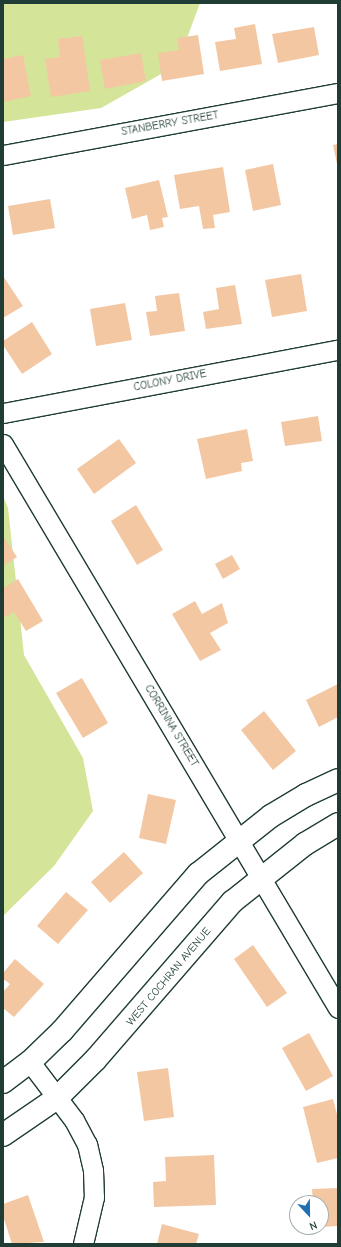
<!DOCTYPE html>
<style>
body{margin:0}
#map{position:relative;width:341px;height:1247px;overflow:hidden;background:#fff;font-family:"Comic Neue",sans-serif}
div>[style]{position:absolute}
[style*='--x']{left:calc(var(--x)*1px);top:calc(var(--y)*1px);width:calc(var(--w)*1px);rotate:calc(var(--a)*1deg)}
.green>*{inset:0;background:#d4e498}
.building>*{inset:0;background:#f4c7a3}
.roads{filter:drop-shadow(1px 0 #1f3d34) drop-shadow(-1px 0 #1f3d34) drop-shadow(0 1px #1f3d34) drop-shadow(0 -1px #1f3d34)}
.street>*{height:19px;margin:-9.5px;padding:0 9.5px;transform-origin:9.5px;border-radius:9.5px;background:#fff}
.secondary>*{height:22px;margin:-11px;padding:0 11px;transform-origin:11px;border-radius:11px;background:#fff}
span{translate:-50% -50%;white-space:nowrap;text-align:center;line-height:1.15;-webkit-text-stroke:3px #fff;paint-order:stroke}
.street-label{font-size:11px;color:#1f3d34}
.frame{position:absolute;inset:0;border:4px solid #1f3d34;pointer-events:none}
.north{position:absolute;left:289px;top:1195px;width:40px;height:40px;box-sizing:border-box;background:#fff;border:1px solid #a5b1ae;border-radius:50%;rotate:158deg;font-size:11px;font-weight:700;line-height:16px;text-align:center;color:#1f3d34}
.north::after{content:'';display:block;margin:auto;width:14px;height:18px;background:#1f6fb2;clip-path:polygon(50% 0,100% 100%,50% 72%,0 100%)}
</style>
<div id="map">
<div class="green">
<div style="clip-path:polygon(3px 3px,200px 3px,177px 65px,101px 108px,3px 122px)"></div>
<div style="clip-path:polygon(3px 496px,8px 508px,24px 655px,83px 758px,93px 811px,54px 866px,3px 916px)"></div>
</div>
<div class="building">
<div style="clip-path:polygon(255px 24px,262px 64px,220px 71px,215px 42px,236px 39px,234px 28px)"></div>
<div style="clip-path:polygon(314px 27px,319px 55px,278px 63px,272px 34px)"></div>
<div style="clip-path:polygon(198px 35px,204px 74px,162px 81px,158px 53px,179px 50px,177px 38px)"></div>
<div style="clip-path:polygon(82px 36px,90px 91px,51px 97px,45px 59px,60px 57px,58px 39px)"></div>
<div style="clip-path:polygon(141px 53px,146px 81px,105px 89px,100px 60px)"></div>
<div style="clip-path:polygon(23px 55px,31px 96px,3px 102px,3px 59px)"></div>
<div style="clip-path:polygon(338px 144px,338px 164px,337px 164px,333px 145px)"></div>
<div style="clip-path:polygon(273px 164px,281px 205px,253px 211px,245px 170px)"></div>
<div style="clip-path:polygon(223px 167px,230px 212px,213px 215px,215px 228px,203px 229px,199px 206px,180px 209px,174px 175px)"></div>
<div style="clip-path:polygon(159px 180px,168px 217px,162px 218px,164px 227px,150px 230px,147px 215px,132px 219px,125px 188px)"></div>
<div style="clip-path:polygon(50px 199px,55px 228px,13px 235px,8px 206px)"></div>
<div style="clip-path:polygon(301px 274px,307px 311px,272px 317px,265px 280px)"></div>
<div style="clip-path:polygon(3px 276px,23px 306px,3px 318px)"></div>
<div style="clip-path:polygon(235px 285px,242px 324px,206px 329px,203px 312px,219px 309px,216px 288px)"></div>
<div style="clip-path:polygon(179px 293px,185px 331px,150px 336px,146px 312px,157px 311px,155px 296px)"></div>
<div style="clip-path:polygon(125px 303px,132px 340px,96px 346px,90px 309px)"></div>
<div style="clip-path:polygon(32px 322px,52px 354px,22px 374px,3px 345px,3px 341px)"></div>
<div style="clip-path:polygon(318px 416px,322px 441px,285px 446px,281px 422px)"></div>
<div style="clip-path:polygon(247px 429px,253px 461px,241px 463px,242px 471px,206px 479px,197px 439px)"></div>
<div style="clip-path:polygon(119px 439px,136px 463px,94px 494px,77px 469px)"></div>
<div style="clip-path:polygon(136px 505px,163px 550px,137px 565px,111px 521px)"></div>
<div style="clip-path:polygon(3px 536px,17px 557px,3px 566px)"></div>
<div style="clip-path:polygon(232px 555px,240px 569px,223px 579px,215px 564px)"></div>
<div style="clip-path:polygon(18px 579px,43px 621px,26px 631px,14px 612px,3px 618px,3px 588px)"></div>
<div style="clip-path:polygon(195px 601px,202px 614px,222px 603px,228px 623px,210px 633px,221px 650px,200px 661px,172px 614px)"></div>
<div style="clip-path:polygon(82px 678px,108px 723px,83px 738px,56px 693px)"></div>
<div style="clip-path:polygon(338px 684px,338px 717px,319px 727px,306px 700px)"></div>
<div style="clip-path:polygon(264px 711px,296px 751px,273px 770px,241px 730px)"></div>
<div style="clip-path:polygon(148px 794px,176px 800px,166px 844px,139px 838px)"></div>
<div style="clip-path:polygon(124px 852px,143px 873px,110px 903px,91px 882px)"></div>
<div style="clip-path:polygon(66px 892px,88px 910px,58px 944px,37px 926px)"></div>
<div style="clip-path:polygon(253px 945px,287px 993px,267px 1007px,234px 959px)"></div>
<div style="clip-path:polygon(15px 959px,44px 984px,14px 1017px,3px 1008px,3px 992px,10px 984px,3px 979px,3px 973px)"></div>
<div style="clip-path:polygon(309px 1033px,333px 1076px,306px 1091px,282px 1048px)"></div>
<div style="clip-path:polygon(168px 1068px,174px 1117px,144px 1121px,137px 1072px)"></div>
<div style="clip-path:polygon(333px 1099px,338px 1118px,338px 1158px,317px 1163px,303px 1107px)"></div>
<div style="clip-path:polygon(214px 1155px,216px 1205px,154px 1207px,153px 1182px,166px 1181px,165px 1157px)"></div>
<div style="clip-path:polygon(338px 1188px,338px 1226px,321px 1227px,321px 1203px,313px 1203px,312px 1189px)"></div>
<div style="clip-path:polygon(28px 1195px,44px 1242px,12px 1244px,3px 1216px,3px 1204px)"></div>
<div style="clip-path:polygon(162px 1224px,199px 1234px,196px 1244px,157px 1244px)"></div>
</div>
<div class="roads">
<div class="street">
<div style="--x:3;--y:155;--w:341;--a:-10.5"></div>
<div style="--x:3;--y:413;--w:341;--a:-10.7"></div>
<div style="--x:3;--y:444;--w:656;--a:59.29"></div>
<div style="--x:30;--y:1062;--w:73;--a:52.8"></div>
<div style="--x:74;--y:1120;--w:27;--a:62"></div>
<div style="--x:87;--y:1144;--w:27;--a:77"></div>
<div style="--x:93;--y:1170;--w:27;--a:88"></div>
<div style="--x:94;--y:1197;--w:48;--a:103.2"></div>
</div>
<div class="secondary">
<div style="--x:3;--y:1082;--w:34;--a:-37"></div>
<div style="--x:30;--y:1062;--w:45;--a:-44.1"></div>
<div style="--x:62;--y:1031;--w:208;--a:-49.1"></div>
<div style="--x:198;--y:874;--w:93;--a:-38.5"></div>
<div style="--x:271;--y:816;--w:41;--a:-31"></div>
<div style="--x:306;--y:795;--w:35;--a:-25"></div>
<div style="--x:3;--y:1135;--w:65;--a:-34.4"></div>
<div style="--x:57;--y:1098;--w:55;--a:-45"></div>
<div style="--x:96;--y:1059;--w:208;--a:-49.1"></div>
<div style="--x:232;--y:902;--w:93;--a:-38.5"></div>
<div style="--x:305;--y:844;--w:39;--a:-31"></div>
</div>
</div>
<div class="street-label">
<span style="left:170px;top:124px;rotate:-10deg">STANBERRY STREET</span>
<span style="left:170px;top:381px;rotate:-11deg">COLONY DRIVE</span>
<span style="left:171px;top:726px;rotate:59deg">CORRINNA STREET</span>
<span style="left:169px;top:977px;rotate:-50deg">WEST COCHRAN AVENUE</span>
</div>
<div class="frame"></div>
<div class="north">N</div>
</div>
